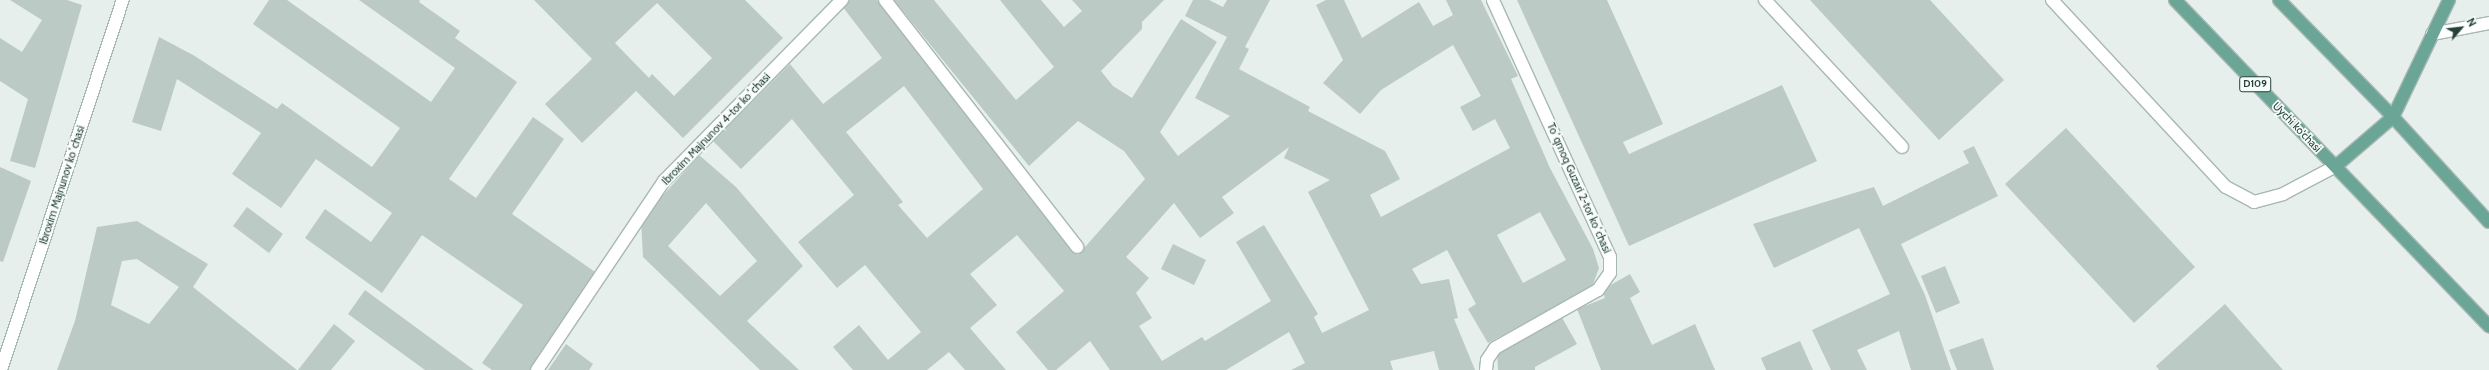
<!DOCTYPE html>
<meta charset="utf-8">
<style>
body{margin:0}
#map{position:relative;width:2489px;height:370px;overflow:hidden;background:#e6efeb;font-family:Cabin,sans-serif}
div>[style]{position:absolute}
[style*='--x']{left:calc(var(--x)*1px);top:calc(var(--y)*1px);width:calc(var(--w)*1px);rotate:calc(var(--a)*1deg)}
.building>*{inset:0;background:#bbcac4}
.roads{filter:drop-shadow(1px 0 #a8b8b2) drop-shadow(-1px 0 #a8b8b2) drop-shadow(0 1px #a8b8b2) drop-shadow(0 -1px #a8b8b2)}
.minor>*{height:12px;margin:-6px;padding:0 6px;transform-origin:6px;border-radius:6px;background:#fff}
.major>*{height:12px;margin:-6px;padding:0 6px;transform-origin:6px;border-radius:6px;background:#6aa596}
span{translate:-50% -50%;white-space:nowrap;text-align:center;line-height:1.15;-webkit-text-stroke:3.5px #f7fbf9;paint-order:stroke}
.shield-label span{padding:1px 3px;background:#f7fbf9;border:1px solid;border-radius:3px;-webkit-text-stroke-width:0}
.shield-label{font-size:10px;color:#24423a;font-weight:700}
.street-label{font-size:11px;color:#24423a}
.north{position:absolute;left:2441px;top:8px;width:40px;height:40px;-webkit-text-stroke:3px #f7fbf9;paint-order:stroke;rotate:62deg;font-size:11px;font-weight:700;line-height:16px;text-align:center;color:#24423a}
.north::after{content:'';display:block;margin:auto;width:14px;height:18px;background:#24423a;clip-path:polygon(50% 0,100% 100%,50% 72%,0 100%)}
</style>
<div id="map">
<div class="building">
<div style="clip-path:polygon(10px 0,67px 0,82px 5px,35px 168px,10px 161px,28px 99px,0 81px,0 38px,22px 52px,42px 20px)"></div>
<div style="clip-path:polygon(269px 0,287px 0,431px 102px,455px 68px,359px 0,420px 0,419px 2px,460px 31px,455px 38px,517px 82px,449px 179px,476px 198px,533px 117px,564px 139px,512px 214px,598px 274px,531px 370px,492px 370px,482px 363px,523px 305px,422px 235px,382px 293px,305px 238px,325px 209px,371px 242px,392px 213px,316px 159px,281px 208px,232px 174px,261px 133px,177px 79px,161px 131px,132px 122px,159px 37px,193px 55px,277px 109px,282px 103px,372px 167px,400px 128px,253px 24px)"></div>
<div style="clip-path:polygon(evenodd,534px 0,745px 0,783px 38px,683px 138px,636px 91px,582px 143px,545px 104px,592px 59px,534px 0,657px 3px,712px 58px,674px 96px,652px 74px,649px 78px,615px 43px,657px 3px)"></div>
<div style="clip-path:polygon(evenodd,849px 0,877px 0,1027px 194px,1078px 255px,1145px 179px,1124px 151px,1078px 121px,1029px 166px,894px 0,934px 0,1016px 100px,1054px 67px,1000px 0,1041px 0,1064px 27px,1082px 11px,1072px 0,1164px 0,1142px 22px,1142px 29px,1101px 71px,1113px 86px,1132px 98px,1181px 19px,1217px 42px,1160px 132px,1178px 156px,1230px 116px,1195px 98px,1227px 37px,1185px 16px,1193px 0,1209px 0,1223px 7px,1227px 0,1270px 0,1245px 47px,1249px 49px,1239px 69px,1310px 107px,1308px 111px,1385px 151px,1400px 179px,1370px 195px,1381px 217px,1510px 148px,1495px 119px,1473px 131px,1460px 107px,1481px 96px,1453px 45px,1381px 90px,1360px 114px,1323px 83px,1343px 60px,1316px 5px,1326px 0,1344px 0,1362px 38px,1419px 2px,1433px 26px,1453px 15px,1446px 0,1481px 0,1518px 76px,1511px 79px,1550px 168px,1593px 249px,1599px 268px,1592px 287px,1488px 343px,1468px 309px,1476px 304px,1447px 250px,1412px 269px,1421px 284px,1449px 279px,1458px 318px,1454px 319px,1475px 370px,1439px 370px,1434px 351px,1390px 361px,1393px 370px,1291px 370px,1305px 363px,1289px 332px,1226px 370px,1110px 370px,1090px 341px,1056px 370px,1048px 370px,1016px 332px,1064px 291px,1017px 235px,970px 274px,997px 305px,970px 328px,1006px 370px,965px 370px,949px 352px,927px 370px,853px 370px,833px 347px,859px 325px,888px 360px,921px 332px,865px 265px,837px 288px,798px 242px,854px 195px,792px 119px,741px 169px,713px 141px,790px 64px,823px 104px,882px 58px,842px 6px,849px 0,904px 86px,983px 189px,927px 238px,898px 205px,903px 202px,846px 132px,904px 86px,849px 0,1289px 147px,1284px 158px,1330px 180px,1308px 192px,1369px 310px,1322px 333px,1314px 317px,1318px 314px,1264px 225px,1236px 242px,1271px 301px,1205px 341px,1202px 337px,1162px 361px,1139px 326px,1152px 318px,1136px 293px,1149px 278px,1126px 257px,1174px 203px,1200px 238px,1234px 213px,1222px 197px,1289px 147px,849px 0,1540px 212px,1566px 260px,1523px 283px,1497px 235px,1540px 212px)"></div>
<div style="clip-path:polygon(1517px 0,1607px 0,1663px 124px,1623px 142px,1629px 154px,1782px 85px,1817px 161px,1629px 246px)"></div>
<div style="clip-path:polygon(1810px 0,1930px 0,2004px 80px,1939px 140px)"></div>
<div style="clip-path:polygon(2066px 128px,2195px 267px,2134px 323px,2005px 184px)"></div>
<div style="clip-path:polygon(1974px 146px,1998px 196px,1901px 244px,1925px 295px,1951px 370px,1911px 370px,1899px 331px,1857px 350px,1867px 370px,1831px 370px,1812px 330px,1890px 294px,1859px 228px,1774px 268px,1753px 224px,1874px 187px,1883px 206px,1969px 163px,1963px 151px)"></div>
<div style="clip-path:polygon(evenodd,699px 155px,736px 187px,803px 266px,747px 321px,799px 370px,760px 370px,643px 257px,641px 220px,699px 155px,706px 203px,757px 261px,720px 296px,668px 246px,706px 203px)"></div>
<div style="clip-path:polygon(0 167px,31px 181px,3px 262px,0 261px)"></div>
<div style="clip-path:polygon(247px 207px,283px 234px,269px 253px,233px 226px)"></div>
<div style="clip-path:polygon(evenodd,137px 221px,208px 264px,193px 287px,297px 370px,57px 370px,75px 321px,97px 227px,137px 221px,137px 259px,179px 287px,149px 324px,111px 305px,122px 261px,137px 259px)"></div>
<div style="clip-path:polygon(1173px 244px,1206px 260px,1194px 285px,1161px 269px)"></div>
<div style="clip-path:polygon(1945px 266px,1960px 303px,1936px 313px,1921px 276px)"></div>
<div style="clip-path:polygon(1630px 274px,1640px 292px,1630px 298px,1652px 345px,1695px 324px,1715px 370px,1601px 370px,1577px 309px,1605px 298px,1602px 290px)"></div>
<div style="clip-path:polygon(365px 290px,474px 370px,425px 370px,348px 314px)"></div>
<div style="clip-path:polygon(2225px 304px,2283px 370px,2159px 370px,2156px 366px)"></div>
<div style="clip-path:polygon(1560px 314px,1577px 344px,1535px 367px,1535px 370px,1498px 370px,1497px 349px)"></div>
<div style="clip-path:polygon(334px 324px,355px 341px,331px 370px,298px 370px)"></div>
<div style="clip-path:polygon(1983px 338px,1994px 370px,1957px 370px,1949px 350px)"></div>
<div style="clip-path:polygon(1800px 341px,1813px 370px,1766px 370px,1761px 358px)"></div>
<div style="clip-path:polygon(566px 344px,593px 364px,589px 370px,548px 370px)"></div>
</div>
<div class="roads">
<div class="minor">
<div style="--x:885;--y:0;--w:313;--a:52.1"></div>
<div style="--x:1765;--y:0;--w:201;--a:47"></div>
<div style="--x:2052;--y:0;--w:255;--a:47.1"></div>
<div style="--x:2226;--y:187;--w:32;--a:28"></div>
<div style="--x:2254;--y:202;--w:30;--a:-15"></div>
<div style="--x:2283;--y:194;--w:60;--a:-27.8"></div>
<div style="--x:2432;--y:34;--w:58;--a:-10.9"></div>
<div style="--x:1;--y:370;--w:390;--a:-71.8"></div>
<div style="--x:537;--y:370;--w:228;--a:-56.1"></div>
<div style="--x:664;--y:181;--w:254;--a:-45.5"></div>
<div style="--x:1486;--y:370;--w:10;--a:-84"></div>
<div style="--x:1487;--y:360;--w:14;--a:-56"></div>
<div style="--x:1495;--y:348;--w:118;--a:-29.4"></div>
<div style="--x:1598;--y:290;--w:21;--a:-55"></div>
<div style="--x:1610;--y:273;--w:16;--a:-90"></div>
<div style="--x:1610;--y:257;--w:282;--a:-114.5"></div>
</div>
<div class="major">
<div style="--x:2175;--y:0;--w:453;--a:46.1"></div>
<div style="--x:2279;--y:0;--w:163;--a:45.7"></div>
<div style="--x:2393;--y:117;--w:142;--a:47.6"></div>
<div style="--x:2336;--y:166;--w:75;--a:-40.7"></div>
<div style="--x:2393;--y:117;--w:130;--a:-64.4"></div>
</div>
</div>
<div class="shield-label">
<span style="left:2255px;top:84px">D109</span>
</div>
<div class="street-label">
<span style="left:2297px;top:127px;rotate:46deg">Uychi ko'chasi</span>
<span style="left:716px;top:129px;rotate:-46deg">Ibroxim Majnunov 4-tor koʻchasi</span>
<span style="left:62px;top:185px;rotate:-72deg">Ibroxim Majnunov koʻchasi</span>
<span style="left:1579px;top:188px;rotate:66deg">Toʻqmoq Guzari 2-tor koʻchasi</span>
</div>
<div class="north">N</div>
</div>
